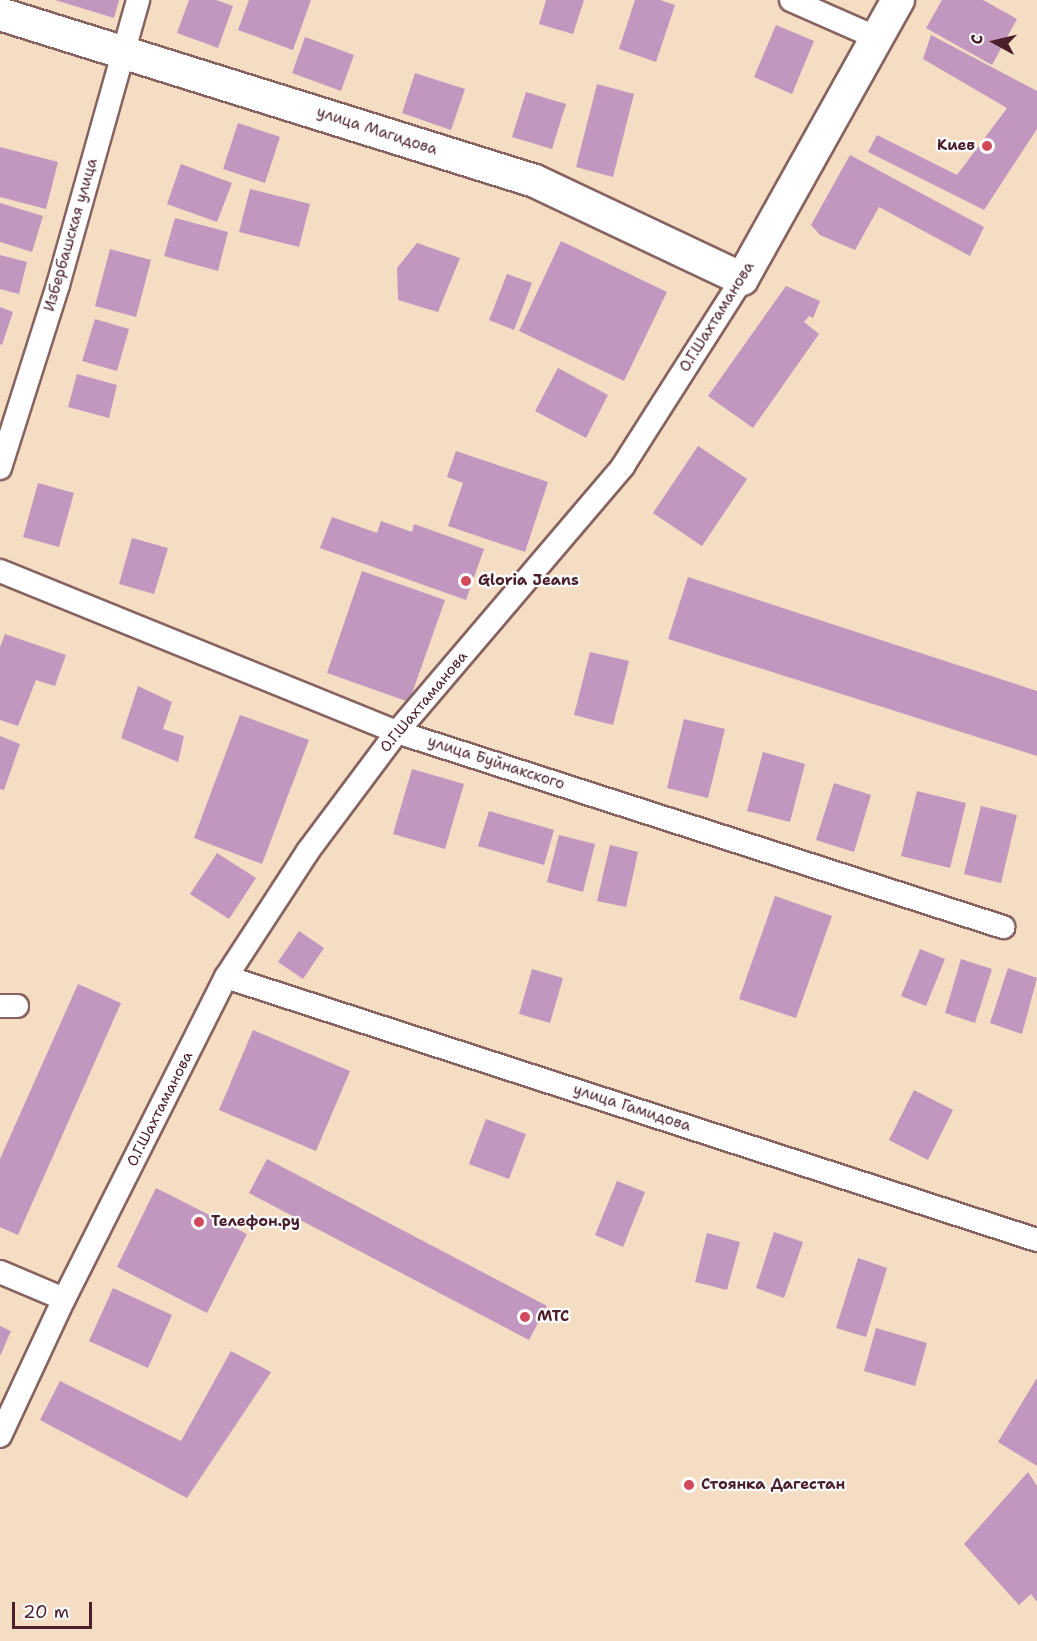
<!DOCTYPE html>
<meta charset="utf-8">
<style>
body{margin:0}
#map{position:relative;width:1037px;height:1641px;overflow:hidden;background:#f4ddc2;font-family:"Shantell Sans",sans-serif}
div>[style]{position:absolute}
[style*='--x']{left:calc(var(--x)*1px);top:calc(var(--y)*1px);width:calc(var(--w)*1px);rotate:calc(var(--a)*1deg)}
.building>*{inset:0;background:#c197c0}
.roads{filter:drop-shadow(2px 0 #866260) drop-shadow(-2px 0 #866260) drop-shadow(0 2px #866260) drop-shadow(0 -2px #866260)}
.street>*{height:22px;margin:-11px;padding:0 11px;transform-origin:11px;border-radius:11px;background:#fff}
.secondary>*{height:32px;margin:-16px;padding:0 16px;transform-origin:16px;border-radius:16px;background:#fff}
.dots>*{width:16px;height:16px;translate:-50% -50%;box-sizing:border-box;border:3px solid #fff;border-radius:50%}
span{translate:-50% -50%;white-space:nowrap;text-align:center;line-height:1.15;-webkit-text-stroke:4.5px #fff;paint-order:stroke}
.street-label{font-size:15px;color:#4a1f2b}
.poi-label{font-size:15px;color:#4a1f2b;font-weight:700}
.right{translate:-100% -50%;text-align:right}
.left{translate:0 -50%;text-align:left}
.north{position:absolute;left:965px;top:12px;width:60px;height:60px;-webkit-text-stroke:4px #fff;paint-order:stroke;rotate:278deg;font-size:16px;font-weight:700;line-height:24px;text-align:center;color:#4a1f2b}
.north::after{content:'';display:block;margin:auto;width:21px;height:27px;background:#4a1f2b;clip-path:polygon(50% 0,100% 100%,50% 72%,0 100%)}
.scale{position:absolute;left:12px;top:1602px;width:80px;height:27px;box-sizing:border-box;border:3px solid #4a1f2b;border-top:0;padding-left:8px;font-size:18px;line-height:21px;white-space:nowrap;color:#4a1f2b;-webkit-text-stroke:4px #fff;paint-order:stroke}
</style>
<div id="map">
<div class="building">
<div style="clip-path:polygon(55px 0,119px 0,114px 18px)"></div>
<div style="clip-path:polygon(189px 0,216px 0,233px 6px,218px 48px,177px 33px)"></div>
<div style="clip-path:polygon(249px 0,311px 0,293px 50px,238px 30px)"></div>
<div style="clip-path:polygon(546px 0,584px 0,573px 34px,539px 24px)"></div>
<div style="clip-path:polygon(635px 0,660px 0,675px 5px,656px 62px,619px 49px)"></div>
<div style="clip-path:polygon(942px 0,983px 0,1017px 19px,992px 65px,926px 28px)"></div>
<div style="clip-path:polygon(776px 25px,814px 41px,792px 94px,754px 77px)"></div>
<div style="clip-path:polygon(931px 35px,1037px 91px,1037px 129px,984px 210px,868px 152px,877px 135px,957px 175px,1007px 108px,923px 59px)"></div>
<div style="clip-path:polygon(305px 37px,354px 55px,341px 91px,292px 73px)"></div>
<div style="clip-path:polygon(415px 73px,465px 89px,451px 130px,402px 113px)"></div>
<div style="clip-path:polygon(597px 84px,634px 94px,613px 177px,576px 167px)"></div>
<div style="clip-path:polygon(526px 92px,566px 104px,552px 149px,512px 137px)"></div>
<div style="clip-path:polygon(238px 123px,280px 137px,265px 183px,223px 169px)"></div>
<div style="clip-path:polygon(0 147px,58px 162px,46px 209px,0 197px)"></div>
<div style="clip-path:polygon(850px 155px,984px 227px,970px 256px,879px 207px,855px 250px,820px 235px,811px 225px)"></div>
<div style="clip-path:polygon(181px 164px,232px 183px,217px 222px,167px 204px)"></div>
<div style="clip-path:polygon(250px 189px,310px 204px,299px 247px,239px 232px)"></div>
<div style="clip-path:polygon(0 203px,43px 216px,32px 252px,0 242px)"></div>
<div style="clip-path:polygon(175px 218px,228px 232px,218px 271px,164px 256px)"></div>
<div style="clip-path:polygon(561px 241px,667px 292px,624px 381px,519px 331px)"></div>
<div style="clip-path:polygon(417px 243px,460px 258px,438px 312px,398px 300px,397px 268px)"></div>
<div style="clip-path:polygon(110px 249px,151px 260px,136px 317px,95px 306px)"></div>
<div style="clip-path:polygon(0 255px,27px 262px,19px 294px,0 289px)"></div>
<div style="clip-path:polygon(507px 274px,532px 283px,514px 330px,489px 320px)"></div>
<div style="clip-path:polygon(786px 286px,820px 301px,813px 318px,809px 316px,804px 322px,819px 334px,753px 428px,708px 396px)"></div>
<div style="clip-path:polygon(0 307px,13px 312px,2px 345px,0 344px)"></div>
<div style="clip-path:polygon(95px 319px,129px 329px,117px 371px,82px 361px)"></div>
<div style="clip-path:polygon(558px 368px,608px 395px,586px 438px,535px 411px)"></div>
<div style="clip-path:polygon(77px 374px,117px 385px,109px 418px,68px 407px)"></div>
<div style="clip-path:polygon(698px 446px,747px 479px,702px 546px,653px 513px)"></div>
<div style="clip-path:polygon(456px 451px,548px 482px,525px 552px,448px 526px,463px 483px,447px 477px)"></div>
<div style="clip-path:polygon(38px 483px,74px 493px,59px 547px,23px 537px)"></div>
<div style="clip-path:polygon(332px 517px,377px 533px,381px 521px,412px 532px,414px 524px,484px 549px,466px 600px,320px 548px)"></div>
<div style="clip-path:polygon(132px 538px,168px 548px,154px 594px,119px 584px)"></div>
<div style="clip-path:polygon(362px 571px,445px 600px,409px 702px,327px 673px)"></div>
<div style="clip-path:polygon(688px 577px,1037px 691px,1037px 756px,668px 639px)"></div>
<div style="clip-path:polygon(5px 634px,66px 655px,55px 686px,36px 680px,18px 726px,0 720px,0 647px)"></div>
<div style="clip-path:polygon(590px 652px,629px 661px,613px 725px,574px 715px)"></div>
<div style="clip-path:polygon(138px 686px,172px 702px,163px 729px,184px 736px,178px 762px,121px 738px)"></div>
<div style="clip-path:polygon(240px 715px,309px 740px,262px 864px,194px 838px)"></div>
<div style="clip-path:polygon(684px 719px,725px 729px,708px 798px,667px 788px)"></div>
<div style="clip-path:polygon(0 736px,20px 744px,4px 790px,0 789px)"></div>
<div style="clip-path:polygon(763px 752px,805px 764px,790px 822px,747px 811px)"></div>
<div style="clip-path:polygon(412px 769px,464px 784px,445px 849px,393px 834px)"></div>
<div style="clip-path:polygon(834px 783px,871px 795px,854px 852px,816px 840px)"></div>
<div style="clip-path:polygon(917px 791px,966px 803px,950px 868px,901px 856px)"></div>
<div style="clip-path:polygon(981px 806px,1017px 815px,1001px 883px,964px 874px)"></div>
<div style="clip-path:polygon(489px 811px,554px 830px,544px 865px,478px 846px)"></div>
<div style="clip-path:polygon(559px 835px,595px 844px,583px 892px,547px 882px)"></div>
<div style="clip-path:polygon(610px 845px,638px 852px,626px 907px,597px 901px)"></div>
<div style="clip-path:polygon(217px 853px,256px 878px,229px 919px,190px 894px)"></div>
<div style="clip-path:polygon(775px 896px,832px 916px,796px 1018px,739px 999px)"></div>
<div style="clip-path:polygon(299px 931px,324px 948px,303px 979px,278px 962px)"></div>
<div style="clip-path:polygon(920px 949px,945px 959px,926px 1006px,901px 996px)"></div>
<div style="clip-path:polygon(961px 959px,992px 969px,975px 1023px,945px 1013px)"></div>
<div style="clip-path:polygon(1008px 968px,1037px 978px,1022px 1034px,990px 1023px)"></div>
<div style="clip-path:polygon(532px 969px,563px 978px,550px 1023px,519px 1014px)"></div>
<div style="clip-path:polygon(78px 984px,121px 1003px,18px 1235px,0 1227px,0 1159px)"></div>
<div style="clip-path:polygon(253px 1030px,350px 1071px,316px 1151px,219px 1110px)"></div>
<div style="clip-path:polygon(914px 1090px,953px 1110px,928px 1160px,889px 1140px)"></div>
<div style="clip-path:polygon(486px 1119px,526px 1134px,509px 1179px,469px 1164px)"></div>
<div style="clip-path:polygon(267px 1159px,547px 1306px,529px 1340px,249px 1193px)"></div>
<div style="clip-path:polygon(617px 1181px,645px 1192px,623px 1247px,595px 1235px)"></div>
<div style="clip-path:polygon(156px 1188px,247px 1234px,207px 1313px,117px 1267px)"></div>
<div style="clip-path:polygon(774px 1232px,803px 1242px,784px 1298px,756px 1288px)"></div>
<div style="clip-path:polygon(707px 1233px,740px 1242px,727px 1290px,695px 1282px)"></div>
<div style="clip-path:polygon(858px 1258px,887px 1268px,866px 1337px,836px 1328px)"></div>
<div style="clip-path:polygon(113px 1288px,172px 1315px,148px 1368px,89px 1341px)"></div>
<div style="clip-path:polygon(0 1326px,11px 1331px,0 1356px)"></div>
<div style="clip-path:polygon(876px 1328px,927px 1343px,915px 1386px,864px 1371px)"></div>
<div style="clip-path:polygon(231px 1351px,271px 1372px,187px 1498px,40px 1420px,60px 1381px,181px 1441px)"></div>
<div style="clip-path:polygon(1037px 1378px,1037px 1466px,998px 1442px)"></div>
<div style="clip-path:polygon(1028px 1472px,1037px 1486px,1037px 1602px,1031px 1594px,1019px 1605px,964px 1544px)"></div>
</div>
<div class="roads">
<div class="street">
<div style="--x:791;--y:0;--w:94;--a:23.8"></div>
<div style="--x:0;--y:468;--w:192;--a:-72.4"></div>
<div style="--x:58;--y:285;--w:296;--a:-74.3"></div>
<div style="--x:0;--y:571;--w:428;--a:22.1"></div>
<div style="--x:397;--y:732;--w:637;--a:17.84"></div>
<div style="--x:226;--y:977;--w:853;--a:17.97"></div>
<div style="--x:0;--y:1006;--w:17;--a:0"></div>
<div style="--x:0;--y:1272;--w:69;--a:22.9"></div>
<div style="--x:0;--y:1436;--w:151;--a:-65"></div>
<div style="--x:64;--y:1299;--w:360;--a:-63.3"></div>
<div style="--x:226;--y:977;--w:150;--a:-56.9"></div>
<div style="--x:308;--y:851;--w:149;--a:-53.2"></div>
<div style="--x:397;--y:732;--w:349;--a:-49.6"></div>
<div style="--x:623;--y:466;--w:222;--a:-57.5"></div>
</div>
<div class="secondary">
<div style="--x:0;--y:14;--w:560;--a:17.34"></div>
<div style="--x:535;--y:181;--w:229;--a:25.3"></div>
<div style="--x:742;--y:279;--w:320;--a:-60.8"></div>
</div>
</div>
<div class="dots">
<div style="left:987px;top:146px;background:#d1495b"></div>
<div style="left:466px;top:581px;background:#d1495b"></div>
<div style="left:199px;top:1222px;background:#d1495b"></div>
<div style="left:525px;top:1317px;background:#d1495b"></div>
<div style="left:689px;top:1485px;background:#d1495b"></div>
</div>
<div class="street-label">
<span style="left:377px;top:131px;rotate:18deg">улица Магидова</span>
<span style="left:71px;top:235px;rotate:-74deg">Избербашская улица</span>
<span style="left:717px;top:317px;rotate:-58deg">О.Г.Шахтаманова</span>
<span style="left:424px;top:702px;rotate:-50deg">О.Г.Шахтаманова</span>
<span style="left:496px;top:763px;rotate:18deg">улица Буйнакского</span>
<span style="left:632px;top:1108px;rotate:18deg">улица Гамидова</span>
<span style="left:160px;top:1109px;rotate:-63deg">О.Г.Шахтаманова</span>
</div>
<div class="poi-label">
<span class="right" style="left:975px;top:146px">Киев</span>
<span class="left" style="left:478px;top:581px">Gloria Jeans</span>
<span class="left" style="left:211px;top:1222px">Телефон.ру</span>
<span class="left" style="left:537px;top:1317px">МТС</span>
<span class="left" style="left:701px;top:1485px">Стоянка Дагестан</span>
</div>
<div class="north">С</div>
<div class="scale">20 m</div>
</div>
